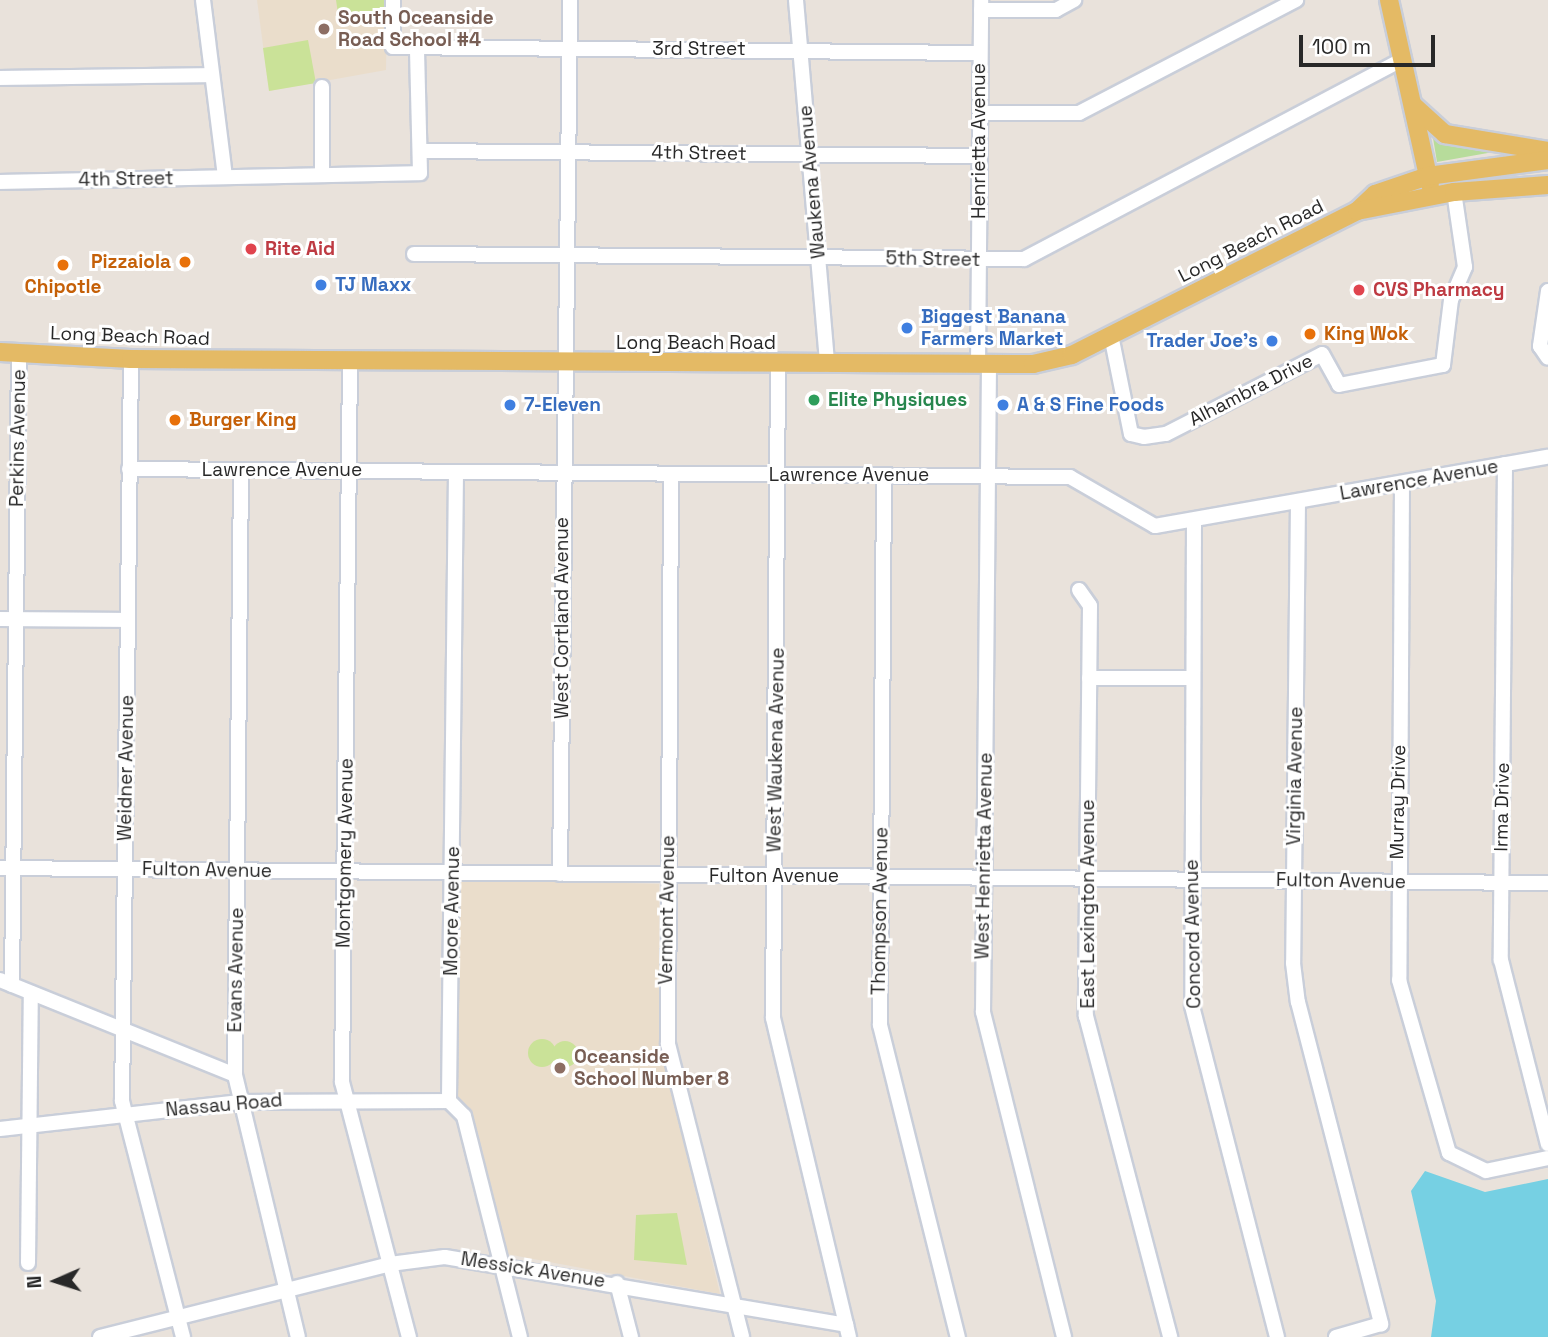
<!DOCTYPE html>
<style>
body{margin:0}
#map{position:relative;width:1548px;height:1337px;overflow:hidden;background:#e9e2db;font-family:"Space Grotesk",sans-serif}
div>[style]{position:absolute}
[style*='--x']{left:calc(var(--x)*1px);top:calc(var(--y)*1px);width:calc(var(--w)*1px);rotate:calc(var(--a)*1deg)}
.education>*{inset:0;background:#eaddcb}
.green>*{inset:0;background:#b7dc9b}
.pitch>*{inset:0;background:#cae298}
.round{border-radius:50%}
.water>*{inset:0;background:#76d0e3}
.roads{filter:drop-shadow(2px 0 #c9ced9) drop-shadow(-2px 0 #c9ced9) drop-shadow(0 2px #c9ced9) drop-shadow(0 -2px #c9ced9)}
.minor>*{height:14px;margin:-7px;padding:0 7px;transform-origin:7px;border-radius:7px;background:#fff}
.major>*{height:18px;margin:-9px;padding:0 9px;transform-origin:9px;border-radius:9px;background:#e4ba65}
.dots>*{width:19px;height:19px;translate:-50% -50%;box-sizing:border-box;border:4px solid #fff;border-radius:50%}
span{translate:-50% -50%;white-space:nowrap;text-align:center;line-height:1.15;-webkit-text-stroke:6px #fff;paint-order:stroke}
.education-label{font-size:19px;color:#785e54;font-weight:700}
.left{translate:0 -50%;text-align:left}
.street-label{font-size:19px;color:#282828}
.health-label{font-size:19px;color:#be3a42;font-weight:700}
.food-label{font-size:19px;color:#c56008;font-weight:700}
.right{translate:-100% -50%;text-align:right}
.shop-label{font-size:19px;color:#366cbe;font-weight:700}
.leisure-label{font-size:19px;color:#27864d;font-weight:700}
.north{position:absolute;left:21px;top:1246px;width:70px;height:70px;-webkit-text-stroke:5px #fff;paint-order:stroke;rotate:267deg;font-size:19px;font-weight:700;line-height:28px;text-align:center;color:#282828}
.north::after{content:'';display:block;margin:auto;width:24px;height:32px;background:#282828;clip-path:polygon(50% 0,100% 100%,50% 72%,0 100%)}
.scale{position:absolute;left:1299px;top:35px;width:136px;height:32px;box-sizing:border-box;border:4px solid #282828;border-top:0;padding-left:9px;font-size:21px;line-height:24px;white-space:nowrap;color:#282828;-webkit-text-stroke:5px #fff;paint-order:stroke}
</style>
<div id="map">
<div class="education">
<div style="clip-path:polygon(257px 0,387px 0,386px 70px,269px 91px)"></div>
<div style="clip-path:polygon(458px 878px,659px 884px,659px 1040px,720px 1294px,507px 1254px,470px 1111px,454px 1096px)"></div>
</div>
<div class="green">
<div style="clip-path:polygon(1433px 138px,1448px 144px,1499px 151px,1437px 162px)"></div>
</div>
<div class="pitch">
<div style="clip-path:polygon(336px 0,385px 0,386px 11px,339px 20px)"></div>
<div style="clip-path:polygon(308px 40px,316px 83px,269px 91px,263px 48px)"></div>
<div class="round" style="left:528px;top:1039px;width:28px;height:28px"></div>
<div class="round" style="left:552px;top:1041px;width:26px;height:26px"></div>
<div style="clip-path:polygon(677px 1213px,687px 1265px,634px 1260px,636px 1215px)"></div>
</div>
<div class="water">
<div style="clip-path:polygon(1425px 1171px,1485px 1192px,1548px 1179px,1548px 1337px,1431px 1337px,1436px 1301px,1411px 1191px)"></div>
</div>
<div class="roads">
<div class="minor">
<div style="--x:203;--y:0;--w:178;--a:82.9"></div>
<div style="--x:393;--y:0;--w:47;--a:90"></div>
<div style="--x:393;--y:47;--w:587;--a:0.59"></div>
<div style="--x:796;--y:0;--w:366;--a:85.1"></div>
<div style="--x:981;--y:10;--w:75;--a:0"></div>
<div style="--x:1056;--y:10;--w:21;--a:-29"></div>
<div style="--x:0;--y:78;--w:211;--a:-0.8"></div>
<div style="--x:322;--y:87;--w:88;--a:90"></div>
<div style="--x:980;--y:113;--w:99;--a:0"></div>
<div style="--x:1079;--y:113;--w:245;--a:-27.5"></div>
<div style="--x:420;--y:151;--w:559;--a:0.51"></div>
<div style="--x:0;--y:182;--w:420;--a:-1.2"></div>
<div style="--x:420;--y:173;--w:126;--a:-91.4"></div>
<div style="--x:414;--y:254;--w:610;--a:0.47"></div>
<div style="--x:1024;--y:259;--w:429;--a:-27.8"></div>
<div style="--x:1548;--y:291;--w:56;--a:98.3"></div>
<div style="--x:1540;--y:346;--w:14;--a:56"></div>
<div style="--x:1111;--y:335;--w:101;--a:78.6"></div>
<div style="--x:1131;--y:434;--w:13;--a:13"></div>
<div style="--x:1144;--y:437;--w:22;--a:-8"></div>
<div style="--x:1166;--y:434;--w:175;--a:-27.1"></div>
<div style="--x:1322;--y:354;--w:35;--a:61"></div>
<div style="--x:1339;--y:385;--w:106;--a:-10.9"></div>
<div style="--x:1443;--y:365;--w:65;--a:-83"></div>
<div style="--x:1451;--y:300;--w:36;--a:-67"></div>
<div style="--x:1465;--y:267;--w:76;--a:-98.3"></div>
<div style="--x:131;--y:359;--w:742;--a:90.69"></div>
<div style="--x:122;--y:1101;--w:244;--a:75.5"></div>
<div style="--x:350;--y:361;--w:721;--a:90.64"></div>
<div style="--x:342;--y:1082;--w:264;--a:75.3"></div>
<div style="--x:778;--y:365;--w:653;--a:90.44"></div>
<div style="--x:773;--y:1018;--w:328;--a:76.6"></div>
<div style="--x:978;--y:365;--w:365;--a:-89.5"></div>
<div style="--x:989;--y:365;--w:647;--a:90.53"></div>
<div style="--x:983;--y:1012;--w:335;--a:76"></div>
<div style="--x:1505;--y:464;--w:496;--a:90.5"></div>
<div style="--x:1501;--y:960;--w:190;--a:75.7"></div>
<div style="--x:129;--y:469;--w:941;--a:0.49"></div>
<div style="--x:1070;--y:477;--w:98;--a:30"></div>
<div style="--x:1155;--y:526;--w:399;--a:-10"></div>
<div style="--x:241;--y:470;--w:605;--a:90.57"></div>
<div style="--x:235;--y:1075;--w:269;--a:76.5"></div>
<div style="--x:456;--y:472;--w:629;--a:90.64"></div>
<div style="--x:449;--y:1101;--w:21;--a:45"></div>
<div style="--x:464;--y:1116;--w:228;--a:75.8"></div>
<div style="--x:671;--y:474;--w:570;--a:90.3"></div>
<div style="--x:668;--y:1044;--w:302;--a:75.8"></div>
<div style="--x:884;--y:476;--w:549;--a:90.42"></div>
<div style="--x:880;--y:1025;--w:322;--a:76"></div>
<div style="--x:1402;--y:483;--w:497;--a:90.3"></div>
<div style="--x:1399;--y:980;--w:180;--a:73.9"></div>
<div style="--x:1449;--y:1153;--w:41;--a:25.9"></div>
<div style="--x:1486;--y:1171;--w:63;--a:-11.8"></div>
<div style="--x:1298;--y:501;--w:462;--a:90.6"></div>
<div style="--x:1293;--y:963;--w:39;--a:83"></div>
<div style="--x:1298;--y:1002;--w:333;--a:75.5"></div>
<div style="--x:1381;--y:1324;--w:47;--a:163.9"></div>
<div style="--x:1194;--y:520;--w:486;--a:90.2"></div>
<div style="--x:1192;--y:1006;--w:342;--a:75.6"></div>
<div style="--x:1079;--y:590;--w:19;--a:55"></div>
<div style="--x:1090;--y:606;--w:410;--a:90.6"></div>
<div style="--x:1086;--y:1016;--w:332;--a:75.3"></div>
<div style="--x:0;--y:619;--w:128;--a:0.4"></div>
<div style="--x:1089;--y:678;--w:103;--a:0"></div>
<div style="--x:0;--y:868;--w:1548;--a:0.56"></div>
<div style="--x:560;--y:874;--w:874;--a:-89.34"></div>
<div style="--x:0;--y:980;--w:253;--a:22"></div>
<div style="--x:12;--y:985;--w:632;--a:-89.37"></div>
<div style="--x:0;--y:1129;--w:244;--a:-6.4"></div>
<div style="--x:242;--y:1102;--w:207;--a:-0.3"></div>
<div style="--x:28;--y:1263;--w:270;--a:-89.4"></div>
<div style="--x:617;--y:1283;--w:56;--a:75.5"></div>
<div style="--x:100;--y:1337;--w:299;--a:-14.1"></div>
<div style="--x:390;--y:1264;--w:55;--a:-7.3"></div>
<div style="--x:445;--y:1257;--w:407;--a:9.6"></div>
</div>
<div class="major">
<div style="--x:1389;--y:0;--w:189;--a:77.5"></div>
<div style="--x:1414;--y:106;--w:42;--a:42.1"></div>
<div style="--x:1445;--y:134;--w:104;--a:9.4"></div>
<div style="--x:1357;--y:211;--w:25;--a:-43"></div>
<div style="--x:1375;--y:194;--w:56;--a:-18.8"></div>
<div style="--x:1428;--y:176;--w:121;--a:-7.6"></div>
<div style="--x:0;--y:352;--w:131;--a:3.1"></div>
<div style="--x:131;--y:359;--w:902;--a:0.32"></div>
<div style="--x:1033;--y:364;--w:40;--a:-13"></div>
<div style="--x:1072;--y:355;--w:319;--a:-26.8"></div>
<div style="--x:1357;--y:211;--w:99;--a:-11.1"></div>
<div style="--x:1454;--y:192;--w:94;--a:-4.3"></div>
</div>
</div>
<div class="dots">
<div style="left:324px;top:29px;background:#8d6e63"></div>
<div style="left:251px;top:249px;background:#e0444e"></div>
<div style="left:185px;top:262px;background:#e8710a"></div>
<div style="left:63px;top:265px;background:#e8710a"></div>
<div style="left:321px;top:285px;background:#3f7fe0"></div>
<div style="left:1359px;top:290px;background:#e0444e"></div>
<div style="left:907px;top:328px;background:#3f7fe0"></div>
<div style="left:1310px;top:334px;background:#e8710a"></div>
<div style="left:1272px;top:341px;background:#3f7fe0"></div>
<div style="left:814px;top:400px;background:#2e9e5b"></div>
<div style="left:510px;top:405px;background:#3f7fe0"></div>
<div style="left:1003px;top:405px;background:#3f7fe0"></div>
<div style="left:175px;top:420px;background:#e8710a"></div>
<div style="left:560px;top:1068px;background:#8d6e63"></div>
</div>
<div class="education-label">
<span class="left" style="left:338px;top:29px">South Oceanside<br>Road School #4</span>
<span class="left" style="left:574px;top:1068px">Oceanside<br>School Number 8</span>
</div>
<div class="street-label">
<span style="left:699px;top:49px">3rd Street</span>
<span style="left:979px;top:141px;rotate:-90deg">Henrietta Avenue</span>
<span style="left:699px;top:153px;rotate:1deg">4th Street</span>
<span style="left:126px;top:179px;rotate:-1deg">4th Street</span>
<span style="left:812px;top:182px;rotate:-95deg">Waukena Avenue</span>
<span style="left:1251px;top:241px;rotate:-27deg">Long Beach Road</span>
<span style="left:933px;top:259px;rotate:1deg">5th Street</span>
<span style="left:130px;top:336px;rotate:2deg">Long Beach Road</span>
<span style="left:696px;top:343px">Long Beach Road</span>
<span style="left:1251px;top:390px;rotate:-27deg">Alhambra Drive</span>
<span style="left:18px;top:438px;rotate:-89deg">Perkins Avenue</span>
<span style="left:282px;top:470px">Lawrence Avenue</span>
<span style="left:849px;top:475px">Lawrence Avenue</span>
<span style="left:1419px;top:480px;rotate:-10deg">Lawrence Avenue</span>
<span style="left:562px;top:618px;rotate:-90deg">West Cortland Avenue</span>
<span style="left:776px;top:750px;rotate:-89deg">West Waukena Avenue</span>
<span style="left:126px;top:768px;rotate:-89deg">Weidner Avenue</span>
<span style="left:1295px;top:776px;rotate:-89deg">Virginia Avenue</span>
<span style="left:1398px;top:802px;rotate:-89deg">Murray Drive</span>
<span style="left:1502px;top:807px;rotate:-89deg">Irma Drive</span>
<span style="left:345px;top:853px;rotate:-89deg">Montgomery Avenue</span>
<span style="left:984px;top:856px;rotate:-89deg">West Henrietta Avenue</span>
<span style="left:207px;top:870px;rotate:1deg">Fulton Avenue</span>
<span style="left:774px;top:876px">Fulton Avenue</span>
<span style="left:1341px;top:881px;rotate:1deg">Fulton Avenue</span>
<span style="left:1088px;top:904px;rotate:-90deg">East Lexington Avenue</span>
<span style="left:667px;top:910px;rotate:-89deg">Vermont Avenue</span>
<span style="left:452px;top:911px;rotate:-89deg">Moore Avenue</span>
<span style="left:880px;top:911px;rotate:-89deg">Thompson Avenue</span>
<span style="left:1193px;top:934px;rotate:-91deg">Concord Avenue</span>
<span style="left:236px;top:970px;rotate:-89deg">Evans Avenue</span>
<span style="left:224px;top:1105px;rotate:-5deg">Nassau Road</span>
<span style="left:533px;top:1270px;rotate:9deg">Messick Avenue</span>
</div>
<div class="health-label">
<span class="left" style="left:265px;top:249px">Rite Aid</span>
<span class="left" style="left:1373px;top:290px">CVS Pharmacy</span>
</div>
<div class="food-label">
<span class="right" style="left:171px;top:262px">Pizzaiola</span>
<span style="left:63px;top:287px">Chipotle</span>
<span class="left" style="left:1324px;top:334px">King Wok</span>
<span class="left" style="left:189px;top:420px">Burger King</span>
</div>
<div class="shop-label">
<span class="left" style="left:335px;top:285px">TJ Maxx</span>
<span class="left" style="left:921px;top:328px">Biggest Banana<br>Farmers Market</span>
<span class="right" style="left:1258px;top:341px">Trader Joe's</span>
<span class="left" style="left:524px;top:405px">7-Eleven</span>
<span class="left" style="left:1017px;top:405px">A &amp; S Fine Foods</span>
</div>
<div class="leisure-label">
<span class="left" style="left:828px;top:400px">Elite Physiques</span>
</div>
<div class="north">N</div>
<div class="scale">100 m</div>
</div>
